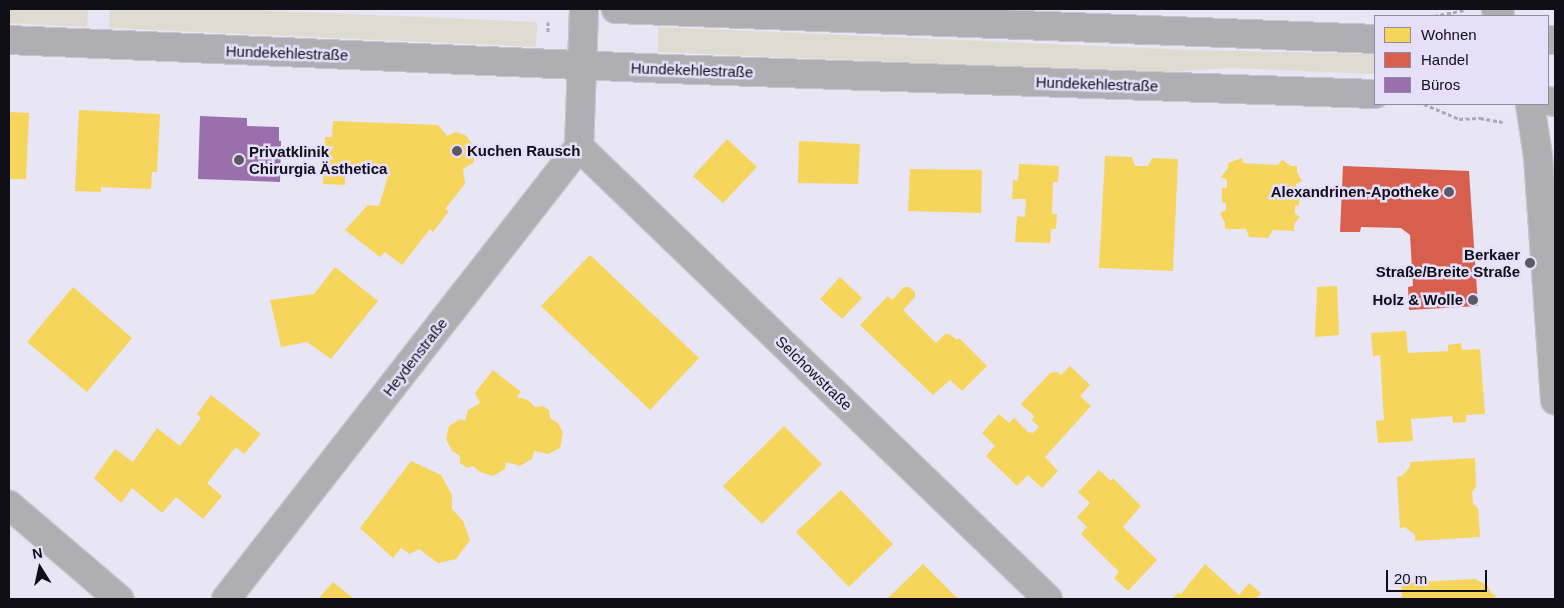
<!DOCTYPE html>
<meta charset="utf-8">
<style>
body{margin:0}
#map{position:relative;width:1564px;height:608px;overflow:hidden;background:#e8e5f4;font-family:Arial,sans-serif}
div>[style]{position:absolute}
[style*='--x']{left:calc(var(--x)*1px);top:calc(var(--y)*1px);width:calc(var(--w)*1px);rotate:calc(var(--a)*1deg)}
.green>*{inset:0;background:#dfdbd1}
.homes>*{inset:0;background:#f6d55c}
.shops>*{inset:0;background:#d6604d}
.offices>*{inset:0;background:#9970ab}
.path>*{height:3px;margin-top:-1.5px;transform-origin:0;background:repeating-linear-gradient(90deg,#acaaae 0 4px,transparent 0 6.5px)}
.roads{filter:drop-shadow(1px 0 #c6c4cf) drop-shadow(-1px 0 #c6c4cf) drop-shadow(0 1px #c6c4cf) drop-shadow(0 -1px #c6c4cf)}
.minor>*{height:28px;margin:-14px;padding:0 14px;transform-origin:14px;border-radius:14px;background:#afaeb1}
.tertiary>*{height:28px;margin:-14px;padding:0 14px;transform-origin:14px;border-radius:14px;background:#afaeb1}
.secondary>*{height:28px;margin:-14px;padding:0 14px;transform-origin:14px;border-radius:14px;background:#afaeb2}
.dots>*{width:14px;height:14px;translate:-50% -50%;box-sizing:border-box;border:2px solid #e5dffa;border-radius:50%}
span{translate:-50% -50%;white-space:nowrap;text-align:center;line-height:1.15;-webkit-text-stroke:5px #e5dffa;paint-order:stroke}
.street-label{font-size:15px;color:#100e16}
.poi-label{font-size:15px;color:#100e16;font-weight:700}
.left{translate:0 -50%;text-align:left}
.right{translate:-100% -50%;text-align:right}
.frame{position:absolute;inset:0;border:10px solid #100e16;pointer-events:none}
.legend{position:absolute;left:1374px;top:15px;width:175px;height:90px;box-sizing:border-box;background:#e5dffa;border:1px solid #908b9f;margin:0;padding:6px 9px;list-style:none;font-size:15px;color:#100e16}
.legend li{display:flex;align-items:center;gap:10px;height:25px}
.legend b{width:25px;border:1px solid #908b9f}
.north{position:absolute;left:15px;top:543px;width:50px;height:50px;-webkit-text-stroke:4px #e5dffa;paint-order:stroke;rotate:350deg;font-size:14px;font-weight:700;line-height:20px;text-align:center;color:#100e16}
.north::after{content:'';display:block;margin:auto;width:18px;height:22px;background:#100e16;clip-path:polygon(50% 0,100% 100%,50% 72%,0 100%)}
.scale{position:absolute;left:1386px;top:570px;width:101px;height:22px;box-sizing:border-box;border:2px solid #100e16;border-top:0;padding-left:6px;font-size:15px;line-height:18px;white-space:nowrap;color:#100e16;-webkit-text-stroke:4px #e5dffa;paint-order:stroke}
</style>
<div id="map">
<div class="green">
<div style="clip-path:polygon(9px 9px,88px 9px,87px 27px,9px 23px)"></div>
<div style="clip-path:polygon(110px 9px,232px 9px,537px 22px,536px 47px,109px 28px)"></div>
<div style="clip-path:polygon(658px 27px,1188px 50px,1375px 54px,1375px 74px,1230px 68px,1153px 73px,658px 52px)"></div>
</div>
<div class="homes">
<div style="clip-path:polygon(79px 110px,160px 114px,157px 172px,152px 172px,151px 189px,101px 187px,101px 192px,75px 191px)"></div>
<div style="clip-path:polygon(9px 112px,29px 113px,26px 179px,9px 179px)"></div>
<div style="clip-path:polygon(333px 121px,438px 125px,447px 136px,456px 132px,465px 135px,474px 146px,475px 156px,473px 163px,463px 169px,465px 184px,445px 209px,449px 211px,433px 232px,430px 229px,402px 265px,385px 252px,380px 257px,345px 230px,368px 205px,379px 206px,388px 176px,345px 174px,345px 185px,323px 184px,325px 137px,332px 137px)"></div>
<div style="clip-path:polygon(727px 139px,757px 167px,723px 203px,693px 176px)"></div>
<div style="clip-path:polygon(799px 141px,860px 144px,858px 184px,798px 183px)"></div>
<div style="clip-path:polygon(1105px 156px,1132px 157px,1135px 166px,1148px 166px,1152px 158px,1178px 159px,1173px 271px,1099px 268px)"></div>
<div style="clip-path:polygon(1242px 158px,1243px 163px,1278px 165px,1282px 160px,1291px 166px,1297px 166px,1297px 172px,1302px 181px,1296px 184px,1296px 192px,1300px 192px,1299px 206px,1295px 205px,1295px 214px,1300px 217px,1294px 224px,1294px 231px,1273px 230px,1268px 238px,1249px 237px,1246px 229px,1225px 229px,1225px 223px,1220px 213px,1226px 210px,1226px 203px,1222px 202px,1222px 188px,1227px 188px,1227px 180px,1221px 177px,1228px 168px,1228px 163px)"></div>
<div style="clip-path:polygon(1019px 164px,1059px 166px,1058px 182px,1053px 182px,1052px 214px,1057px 214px,1056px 229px,1051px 229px,1050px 243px,1015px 242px,1017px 216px,1025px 217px,1026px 199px,1012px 199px,1013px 180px,1018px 181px)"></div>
<div style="clip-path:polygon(910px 169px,982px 170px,981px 213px,908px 211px)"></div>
<div style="clip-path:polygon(590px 255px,699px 358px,650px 410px,541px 306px)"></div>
<div style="clip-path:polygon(335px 267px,378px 301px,331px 359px,307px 342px,281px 347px,270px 300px,314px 294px)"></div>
<div style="clip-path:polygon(840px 277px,862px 298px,842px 319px,820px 299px)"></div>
<div style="clip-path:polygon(1337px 286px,1339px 335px,1315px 337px,1317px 287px)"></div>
<div style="clip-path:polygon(73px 287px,132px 338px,87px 392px,27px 342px)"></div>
<div style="clip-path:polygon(904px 287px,909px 287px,915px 292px,915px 297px,903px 310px,936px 343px,945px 334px,949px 334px,957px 340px,959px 338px,987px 366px,962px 391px,950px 380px,933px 395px,860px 325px,888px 296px,892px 300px)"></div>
<div style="clip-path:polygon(1406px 331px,1408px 353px,1448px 351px,1448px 345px,1461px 343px,1462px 350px,1480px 349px,1485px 414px,1466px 415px,1466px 422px,1453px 423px,1452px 416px,1411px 419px,1413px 441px,1378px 443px,1376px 421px,1384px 420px,1380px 355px,1373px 356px,1371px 333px)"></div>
<div style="clip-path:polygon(1070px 366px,1090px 385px,1080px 396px,1091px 406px,1045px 457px,1058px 471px,1042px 488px,1028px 475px,1017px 486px,986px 456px,995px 446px,982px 433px,999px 414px,1009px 423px,1014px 418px,1028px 432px,1033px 433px,1039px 427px,1032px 420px,1034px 416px,1021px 404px,1050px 373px,1057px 372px,1061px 375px)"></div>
<div style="clip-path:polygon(493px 370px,521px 392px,517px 397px,528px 400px,535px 407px,543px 406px,549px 410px,550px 418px,558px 423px,563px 433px,560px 448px,548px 454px,534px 451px,532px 459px,520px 466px,506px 462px,505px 469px,493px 476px,480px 472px,473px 466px,467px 468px,460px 463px,460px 456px,452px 451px,446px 439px,449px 426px,461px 419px,465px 421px,468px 410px,480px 403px,475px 393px)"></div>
<div style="clip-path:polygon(211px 395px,261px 434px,244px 454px,236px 447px,207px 483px,222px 496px,203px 519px,176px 497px,162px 513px,132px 488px,121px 503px,94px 478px,115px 449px,133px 462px,157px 428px,180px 446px,201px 418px,197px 414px)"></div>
<div style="clip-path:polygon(784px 426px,822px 464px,762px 524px,723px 486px)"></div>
<div style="clip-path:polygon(1475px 458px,1476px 486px,1472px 492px,1473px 504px,1478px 508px,1480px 537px,1415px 541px,1415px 535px,1405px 527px,1400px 528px,1397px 477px,1402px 476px,1410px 467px,1410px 462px)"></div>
<div style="clip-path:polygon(411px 461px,441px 475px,452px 495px,452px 509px,463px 521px,470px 540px,456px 559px,438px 563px,419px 549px,410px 554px,401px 548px,393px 558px,360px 528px)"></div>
<div style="clip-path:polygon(1099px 470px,1111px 481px,1113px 478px,1141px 506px,1123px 527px,1157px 560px,1128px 591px,1114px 578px,1119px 572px,1081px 534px,1087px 527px,1077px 517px,1090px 503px,1078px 492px)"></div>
<div style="clip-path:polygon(841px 490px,893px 544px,849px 587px,796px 532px)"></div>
<div style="clip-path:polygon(923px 564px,958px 599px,887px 599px)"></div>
<div style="clip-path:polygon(1205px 564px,1239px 595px,1249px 583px,1261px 593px,1256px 599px,1172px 599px,1178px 593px,1181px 594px)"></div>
<div style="clip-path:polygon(1475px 579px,1487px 585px,1491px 593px,1496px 596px,1493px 599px,1402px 599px,1401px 583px)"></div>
<div style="clip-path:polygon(333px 582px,354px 599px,318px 599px)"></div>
</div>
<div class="shops">
<div style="clip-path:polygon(1343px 166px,1469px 171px,1478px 306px,1409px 310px,1408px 287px,1413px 286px,1410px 235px,1401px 228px,1361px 227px,1360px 232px,1340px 232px)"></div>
</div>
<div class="offices">
<div style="clip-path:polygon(200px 116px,247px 118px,247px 126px,279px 127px,279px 141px,281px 141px,280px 182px,198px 179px)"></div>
</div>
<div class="path">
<div style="--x:1434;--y:16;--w:32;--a:-11"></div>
<div style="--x:548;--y:32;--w:10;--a:-90"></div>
<div style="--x:1424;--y:104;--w:38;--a:23"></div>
<div style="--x:1459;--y:119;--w:21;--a:-3"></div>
<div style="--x:1480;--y:118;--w:23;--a:10"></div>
</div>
<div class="roads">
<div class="minor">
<div style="--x:579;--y:147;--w:651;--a:43.94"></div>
<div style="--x:9;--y:505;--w:145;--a:40.5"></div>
<div style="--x:226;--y:599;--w:574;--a:-52.01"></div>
<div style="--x:579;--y:147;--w:138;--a:-87.9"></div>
</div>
<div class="tertiary">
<div style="--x:1496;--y:9;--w:8;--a:60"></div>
<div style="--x:1530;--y:104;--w:53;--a:81.3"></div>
<div style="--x:1538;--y:156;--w:245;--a:86"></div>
</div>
<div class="secondary">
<div style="--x:616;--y:9;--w:760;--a:2.26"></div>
<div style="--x:9;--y:40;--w:661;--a:2.52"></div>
<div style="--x:669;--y:69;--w:706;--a:2.03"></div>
<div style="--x:1548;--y:40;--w:7;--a:0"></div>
<div style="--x:1548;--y:101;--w:7;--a:8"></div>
</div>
</div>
<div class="dots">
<div style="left:457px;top:151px;background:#5c5964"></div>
<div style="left:239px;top:160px;background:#5c5964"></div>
<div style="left:1449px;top:192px;background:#5c5964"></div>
<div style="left:1530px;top:263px;background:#5c5964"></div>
<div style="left:1473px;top:300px;background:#5c5964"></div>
</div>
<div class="street-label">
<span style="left:287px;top:53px;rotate:2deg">Hundekehlestraße</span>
<span style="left:692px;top:70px;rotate:2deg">Hundekehlestraße</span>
<span style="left:1097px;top:84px;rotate:2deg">Hundekehlestraße</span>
<span style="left:415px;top:357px;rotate:-52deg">Heydenstraße</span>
<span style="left:814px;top:373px;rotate:44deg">Selchowstraße</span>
</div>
<div class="poi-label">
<span class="left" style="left:249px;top:160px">Privatklinik<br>Chirurgia Ästhetica</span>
<span class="left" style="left:467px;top:151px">Kuchen Rausch</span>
<span class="right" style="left:1439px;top:192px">Alexandrinen-Apotheke</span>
<span class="right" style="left:1520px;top:263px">Berkaer<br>Straße/Breite Straße</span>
<span class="right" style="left:1463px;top:300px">Holz &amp; Wolle</span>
</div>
<div class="frame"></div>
<ul class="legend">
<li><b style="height:14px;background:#f6d55c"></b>Wohnen</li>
<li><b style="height:14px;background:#d6604d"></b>Handel</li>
<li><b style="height:14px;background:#9970ab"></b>Büros</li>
</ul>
<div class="north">N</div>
<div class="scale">20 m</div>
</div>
